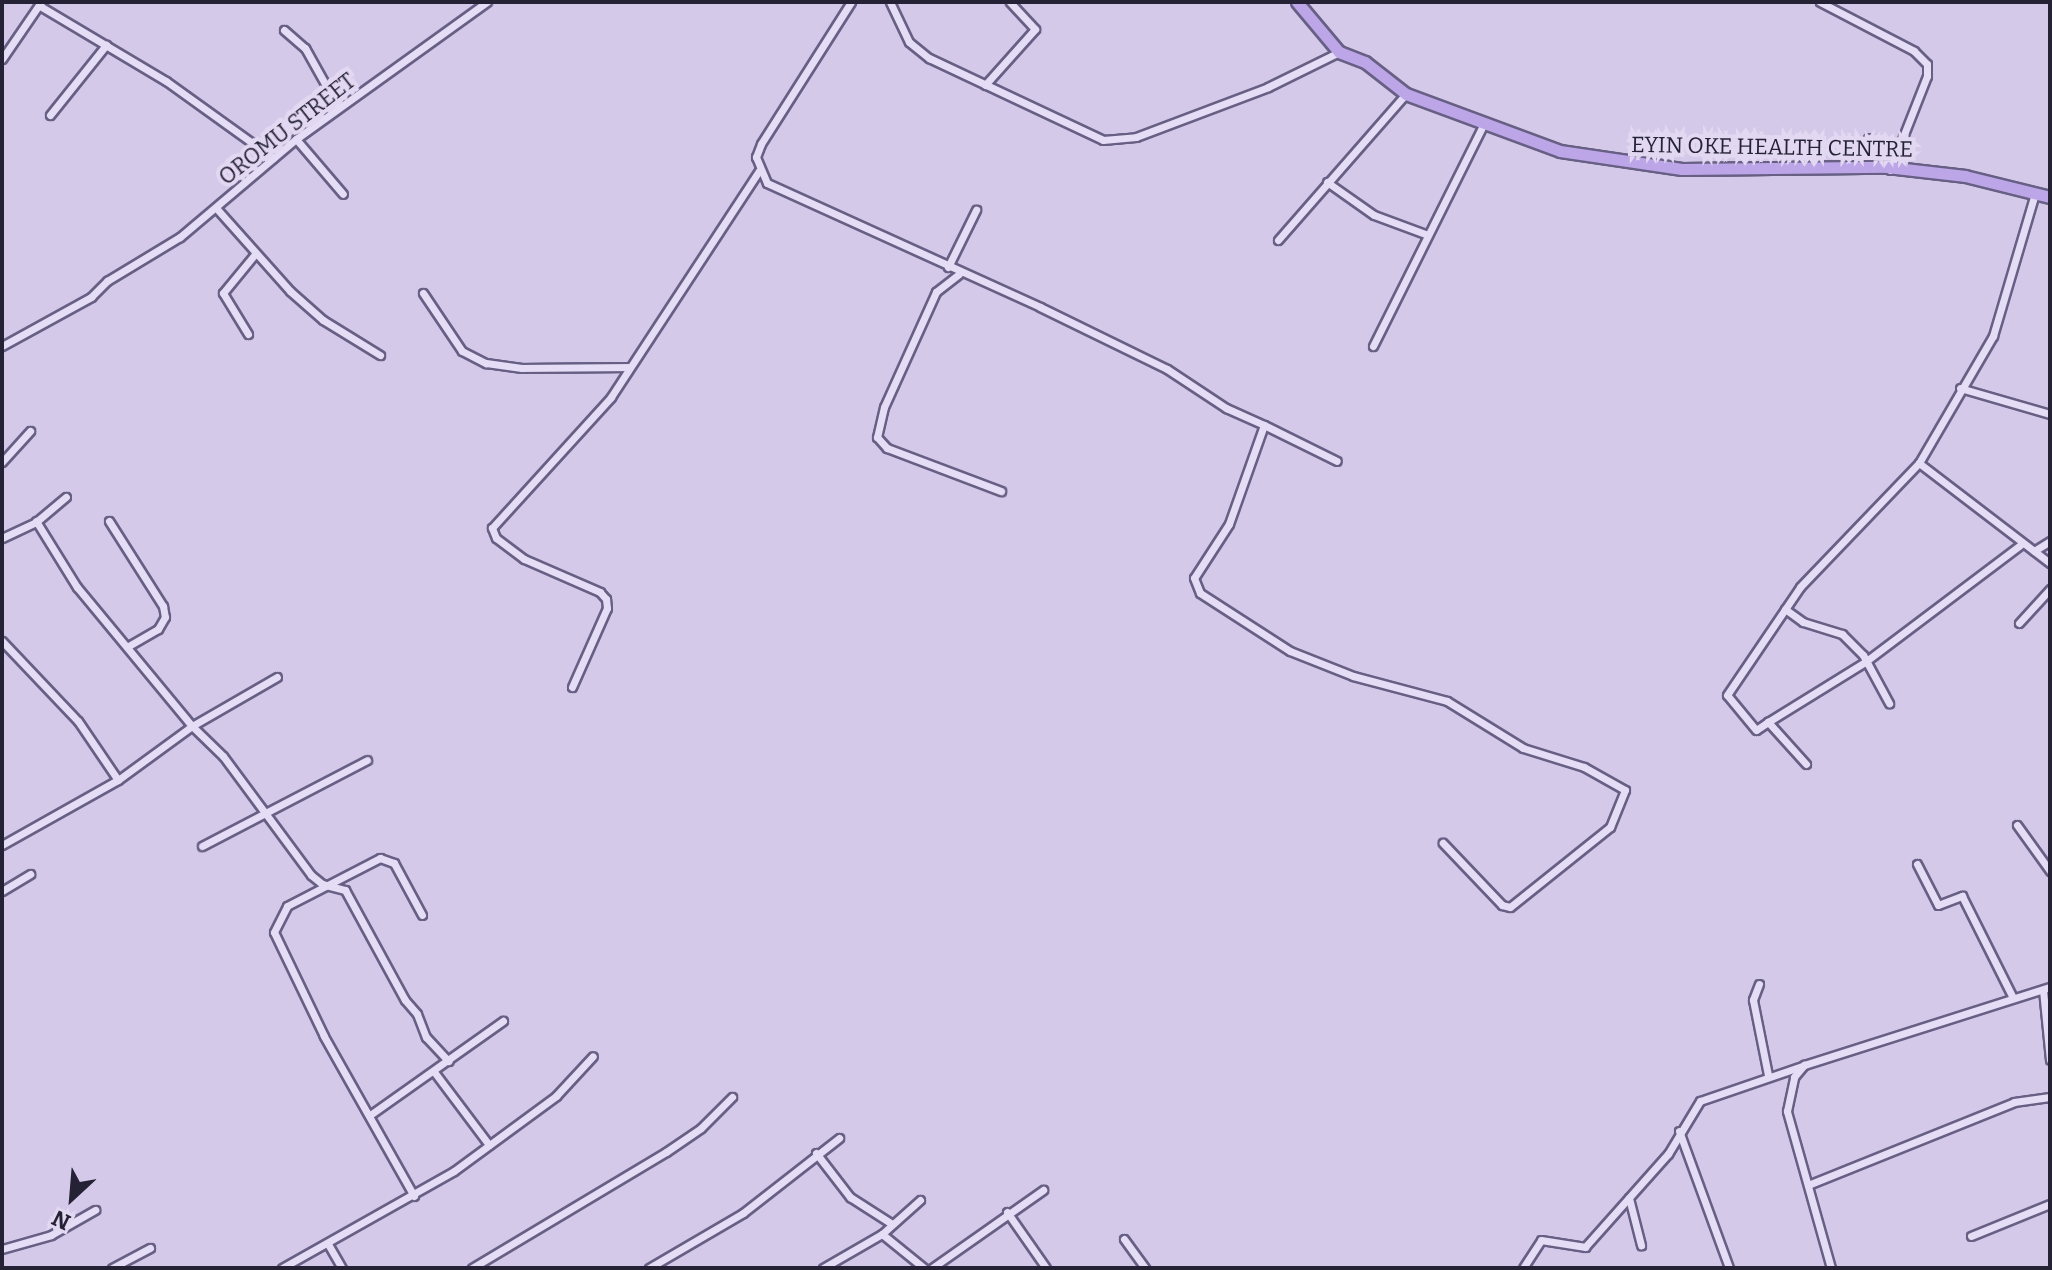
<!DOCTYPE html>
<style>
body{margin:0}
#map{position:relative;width:2052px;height:1270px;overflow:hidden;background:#d5c9ea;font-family:Bitter,serif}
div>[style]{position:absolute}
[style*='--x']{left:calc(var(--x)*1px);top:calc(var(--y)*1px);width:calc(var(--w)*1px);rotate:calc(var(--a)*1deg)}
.roads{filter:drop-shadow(2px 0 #676084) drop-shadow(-2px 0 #676084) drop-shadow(0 2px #676084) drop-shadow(0 -2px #676084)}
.street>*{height:7px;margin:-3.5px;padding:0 3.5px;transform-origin:3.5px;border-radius:3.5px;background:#e5dcf5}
.primary>*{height:11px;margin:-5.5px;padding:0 5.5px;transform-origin:5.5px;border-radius:5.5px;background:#bda6e8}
span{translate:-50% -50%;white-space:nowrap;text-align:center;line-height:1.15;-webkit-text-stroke:8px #e2d8f2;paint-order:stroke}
.street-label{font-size:22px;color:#252236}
.frame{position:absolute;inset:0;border:4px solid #252236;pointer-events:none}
.north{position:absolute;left:32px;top:1158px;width:80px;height:80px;-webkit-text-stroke:6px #e2d8f2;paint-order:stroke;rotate:206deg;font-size:22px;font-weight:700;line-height:32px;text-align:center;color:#252236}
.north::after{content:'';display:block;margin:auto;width:28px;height:36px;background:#252236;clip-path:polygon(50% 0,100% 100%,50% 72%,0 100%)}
</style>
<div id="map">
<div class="roads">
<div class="street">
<div style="--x:851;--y:2;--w:168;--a:122.4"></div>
<div style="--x:761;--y:144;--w:14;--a:111"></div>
<div style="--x:756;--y:157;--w:28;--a:67"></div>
<div style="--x:767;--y:183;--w:300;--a:24.4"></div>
<div style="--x:1040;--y:307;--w:141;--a:26"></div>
<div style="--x:1167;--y:369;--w:71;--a:33.5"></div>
<div style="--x:1226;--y:408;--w:42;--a:24.1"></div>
<div style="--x:1264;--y:425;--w:105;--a:109.5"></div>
<div style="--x:1229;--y:524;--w:64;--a:122.9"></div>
<div style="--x:1194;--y:578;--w:16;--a:68"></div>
<div style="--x:1200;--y:593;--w:107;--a:32.8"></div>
<div style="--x:1290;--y:651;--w:68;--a:21.6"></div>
<div style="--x:1353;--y:676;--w:97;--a:14.9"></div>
<div style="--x:1447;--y:701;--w:89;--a:31.7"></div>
<div style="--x:1523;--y:748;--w:64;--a:17.3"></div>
<div style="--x:1584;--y:767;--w:47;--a:29.3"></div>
<div style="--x:1625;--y:790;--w:40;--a:112"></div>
<div style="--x:1610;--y:827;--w:128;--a:141.3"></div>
<div style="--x:1510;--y:907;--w:8;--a:-166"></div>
<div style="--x:1502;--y:905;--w:86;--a:-133.6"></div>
<div style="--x:890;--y:2;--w:44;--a:64.6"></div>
<div style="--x:909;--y:42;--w:26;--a:39"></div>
<div style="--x:929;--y:58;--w:192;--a:25.2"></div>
<div style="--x:1103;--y:140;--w:33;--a:-5"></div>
<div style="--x:1136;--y:137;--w:141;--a:-20.7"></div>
<div style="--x:1268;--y:87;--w:79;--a:-26.2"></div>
<div style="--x:1820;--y:2;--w:106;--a:27.5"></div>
<div style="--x:1914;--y:51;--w:18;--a:45"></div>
<div style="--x:1927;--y:64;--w:12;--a:90"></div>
<div style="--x:1927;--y:76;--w:101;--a:111.5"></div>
<div style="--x:40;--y:6;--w:147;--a:30.8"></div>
<div style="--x:166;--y:81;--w:132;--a:35.7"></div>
<div style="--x:284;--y:30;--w:28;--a:41"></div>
<div style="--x:305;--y:48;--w:68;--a:60.8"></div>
<div style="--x:2;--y:59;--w:69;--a:-55.6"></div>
<div style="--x:985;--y:85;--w:75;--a:-48.2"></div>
<div style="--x:1035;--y:29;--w:37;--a:-133"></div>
<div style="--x:50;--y:115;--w:90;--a:-51.3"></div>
<div style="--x:1868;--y:138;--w:30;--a:17"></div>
<div style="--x:296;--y:139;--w:72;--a:49.5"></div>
<div style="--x:1327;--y:182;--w:57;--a:35.1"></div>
<div style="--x:1374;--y:215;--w:54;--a:20.4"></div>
<div style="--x:217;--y:209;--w:110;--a:48.3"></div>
<div style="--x:290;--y:291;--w:44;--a:41.3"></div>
<div style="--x:323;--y:320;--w:67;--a:31.6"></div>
<div style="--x:1278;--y:240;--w:194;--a:-48.8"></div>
<div style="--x:948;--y:267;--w:64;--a:-63.8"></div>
<div style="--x:959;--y:274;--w:29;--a:142"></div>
<div style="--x:936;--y:292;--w:126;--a:114.3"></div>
<div style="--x:884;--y:407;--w:31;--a:103"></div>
<div style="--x:877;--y:437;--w:15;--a:48"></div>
<div style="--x:887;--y:448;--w:122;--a:20.7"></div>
<div style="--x:423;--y:293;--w:70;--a:56.1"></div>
<div style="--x:462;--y:351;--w:27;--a:27"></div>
<div style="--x:486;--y:363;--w:36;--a:8"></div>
<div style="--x:522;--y:368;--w:107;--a:-0.5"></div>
<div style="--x:248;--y:334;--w:48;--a:-121.4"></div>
<div style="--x:223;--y:293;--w:50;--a:-50.6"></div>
<div style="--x:2;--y:346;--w:102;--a:-28.8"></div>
<div style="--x:91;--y:297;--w:23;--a:-45"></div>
<div style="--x:107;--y:281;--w:85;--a:-31.1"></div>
<div style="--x:180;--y:237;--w:152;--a:-40.2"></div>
<div style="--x:296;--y:139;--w:235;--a:-35.7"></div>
<div style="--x:1373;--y:346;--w:247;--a:-63.5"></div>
<div style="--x:1960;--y:388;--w:94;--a:16.1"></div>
<div style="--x:1264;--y:425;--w:81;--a:26.3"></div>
<div style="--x:2;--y:462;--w:42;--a:-47.9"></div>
<div style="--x:1919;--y:463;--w:165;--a:37.4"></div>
<div style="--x:36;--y:521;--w:78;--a:58.2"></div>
<div style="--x:77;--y:587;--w:180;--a:50.4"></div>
<div style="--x:192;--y:726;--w:43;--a:44.1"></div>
<div style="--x:223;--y:756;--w:148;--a:53.5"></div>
<div style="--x:311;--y:875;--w:14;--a:39"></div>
<div style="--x:322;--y:884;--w:24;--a:15"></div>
<div style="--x:345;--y:890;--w:125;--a:61.4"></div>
<div style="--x:405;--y:1000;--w:18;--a:49"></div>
<div style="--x:417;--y:1014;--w:25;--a:69"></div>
<div style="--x:426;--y:1037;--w:33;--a:47"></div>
<div style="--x:109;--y:521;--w:101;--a:57.6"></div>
<div style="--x:163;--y:606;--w:11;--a:80"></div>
<div style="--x:165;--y:617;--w:14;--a:120"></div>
<div style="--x:158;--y:629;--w:34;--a:150"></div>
<div style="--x:2;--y:538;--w:38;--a:-25"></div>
<div style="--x:36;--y:522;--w:39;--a:-40"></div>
<div style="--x:2034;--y:551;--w:19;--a:-32"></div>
<div style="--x:1785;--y:609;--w:22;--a:36"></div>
<div style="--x:1803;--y:622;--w:41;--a:17.1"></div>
<div style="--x:1842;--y:634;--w:30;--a:45"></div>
<div style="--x:1863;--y:655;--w:55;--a:61.6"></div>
<div style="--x:2019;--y:623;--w:46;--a:-47.6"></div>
<div style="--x:2;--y:641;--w:110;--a:46.5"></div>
<div style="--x:78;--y:721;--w:71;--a:55.9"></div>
<div style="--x:572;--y:687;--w:86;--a:-66.1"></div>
<div style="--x:607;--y:608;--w:9;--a:-96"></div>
<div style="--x:606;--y:599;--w:9;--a:-131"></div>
<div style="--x:600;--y:592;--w:83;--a:-156.5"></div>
<div style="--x:524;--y:559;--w:35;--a:-143"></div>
<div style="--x:496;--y:538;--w:11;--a:-112"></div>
<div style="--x:492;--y:528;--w:177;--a:-47.7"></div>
<div style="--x:611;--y:397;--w:270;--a:-56.8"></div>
<div style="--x:1768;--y:722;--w:114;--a:-31.7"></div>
<div style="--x:1865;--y:662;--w:194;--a:-37"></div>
<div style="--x:1806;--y:764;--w:57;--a:-132.1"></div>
<div style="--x:1768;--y:722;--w:14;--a:146"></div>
<div style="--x:1756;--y:730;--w:45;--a:-129.6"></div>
<div style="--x:1727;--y:695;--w:130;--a:-55.9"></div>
<div style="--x:1800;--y:587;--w:172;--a:-46.2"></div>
<div style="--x:1919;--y:463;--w:147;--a:-59.8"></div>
<div style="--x:1993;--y:336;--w:149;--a:-73.6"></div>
<div style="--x:2017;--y:825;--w:57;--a:54.3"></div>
<div style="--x:2;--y:845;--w:133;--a:-29.3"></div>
<div style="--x:118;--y:780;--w:92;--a:-36.1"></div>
<div style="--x:192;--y:726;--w:98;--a:-30"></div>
<div style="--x:202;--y:846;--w:186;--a:-27.5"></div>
<div style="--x:1917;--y:864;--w:46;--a:62.9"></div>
<div style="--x:1938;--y:905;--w:26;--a:-21"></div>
<div style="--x:1962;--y:896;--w:112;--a:63.4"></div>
<div style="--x:2;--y:891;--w:33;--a:-31"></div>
<div style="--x:1759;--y:984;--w:17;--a:111"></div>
<div style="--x:1753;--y:1000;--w:76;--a:78.7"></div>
<div style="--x:2043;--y:990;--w:70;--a:84.3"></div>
<div style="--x:435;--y:1073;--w:90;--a:53.1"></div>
<div style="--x:370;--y:1115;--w:163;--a:-35.3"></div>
<div style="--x:1679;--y:1131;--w:146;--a:69.9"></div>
<div style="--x:816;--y:1153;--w:56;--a:52.3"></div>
<div style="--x:850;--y:1197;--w:50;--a:32.7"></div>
<div style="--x:1808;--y:1185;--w:222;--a:-21.9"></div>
<div style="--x:2014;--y:1102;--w:36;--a:-8"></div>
<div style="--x:414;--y:1196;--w:184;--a:-119.4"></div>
<div style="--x:324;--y:1036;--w:115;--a:-115.7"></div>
<div style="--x:274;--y:932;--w:29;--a:-63"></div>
<div style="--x:287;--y:906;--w:105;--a:-27.3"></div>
<div style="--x:380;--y:858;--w:15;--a:20"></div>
<div style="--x:394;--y:863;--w:59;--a:61.7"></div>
<div style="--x:1629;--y:1198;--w:49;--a:75.7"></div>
<div style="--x:1007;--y:1212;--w:68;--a:55.1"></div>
<div style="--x:882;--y:1234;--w:54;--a:39"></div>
<div style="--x:1971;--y:1236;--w:85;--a:-22.1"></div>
<div style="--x:1124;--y:1239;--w:36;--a:54"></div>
<div style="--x:328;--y:1244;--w:28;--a:60"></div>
<div style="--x:2;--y:1249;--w:51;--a:-15.9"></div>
<div style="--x:51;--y:1235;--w:51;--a:-29.6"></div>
<div style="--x:112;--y:1268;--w:43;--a:-27.8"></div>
<div style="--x:282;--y:1268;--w:197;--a:-29.4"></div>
<div style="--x:454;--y:1171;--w:127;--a:-36.3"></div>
<div style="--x:556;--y:1096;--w:54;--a:-47.2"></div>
<div style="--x:472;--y:1268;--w:226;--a:-30.9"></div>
<div style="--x:666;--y:1152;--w:42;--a:-34.4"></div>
<div style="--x:701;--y:1128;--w:44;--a:-45"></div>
<div style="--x:649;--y:1268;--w:109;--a:-30.3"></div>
<div style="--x:743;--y:1213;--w:122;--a:-38"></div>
<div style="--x:823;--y:1268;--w:68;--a:-30"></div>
<div style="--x:882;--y:1234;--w:51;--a:-41.8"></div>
<div style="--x:932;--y:1268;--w:136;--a:-35.1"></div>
<div style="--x:1523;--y:1268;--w:33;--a:-57"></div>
<div style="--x:1541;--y:1240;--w:45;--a:9"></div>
<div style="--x:1585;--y:1247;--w:125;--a:-48.3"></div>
<div style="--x:1668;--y:1154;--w:62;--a:-58.9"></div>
<div style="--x:1700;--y:1101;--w:108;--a:-18.9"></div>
<div style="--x:1831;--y:1268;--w:163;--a:-105.7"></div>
<div style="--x:1787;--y:1111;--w:35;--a:-78"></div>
<div style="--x:1794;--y:1077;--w:16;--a:-50"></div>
<div style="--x:1804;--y:1065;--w:258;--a:-17.6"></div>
</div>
<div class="primary">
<div style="--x:1297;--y:2;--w:65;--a:50"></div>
<div style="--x:1339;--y:52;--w:28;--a:21"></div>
<div style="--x:1365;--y:62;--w:52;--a:38"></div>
<div style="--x:1406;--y:94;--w:164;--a:20.3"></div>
<div style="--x:1560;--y:151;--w:123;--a:8.4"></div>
<div style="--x:1682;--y:169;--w:205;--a:-0.6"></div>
<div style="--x:1887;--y:167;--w:79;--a:6.6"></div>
<div style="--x:1965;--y:176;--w:88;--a:13.9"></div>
</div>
</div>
<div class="street-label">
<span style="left:287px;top:129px;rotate:-38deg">OROMU STREET</span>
<span style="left:1772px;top:147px;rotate:1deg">EYIN OKE HEALTH CENTRE</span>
</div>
<div class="frame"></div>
<div class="north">N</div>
</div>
